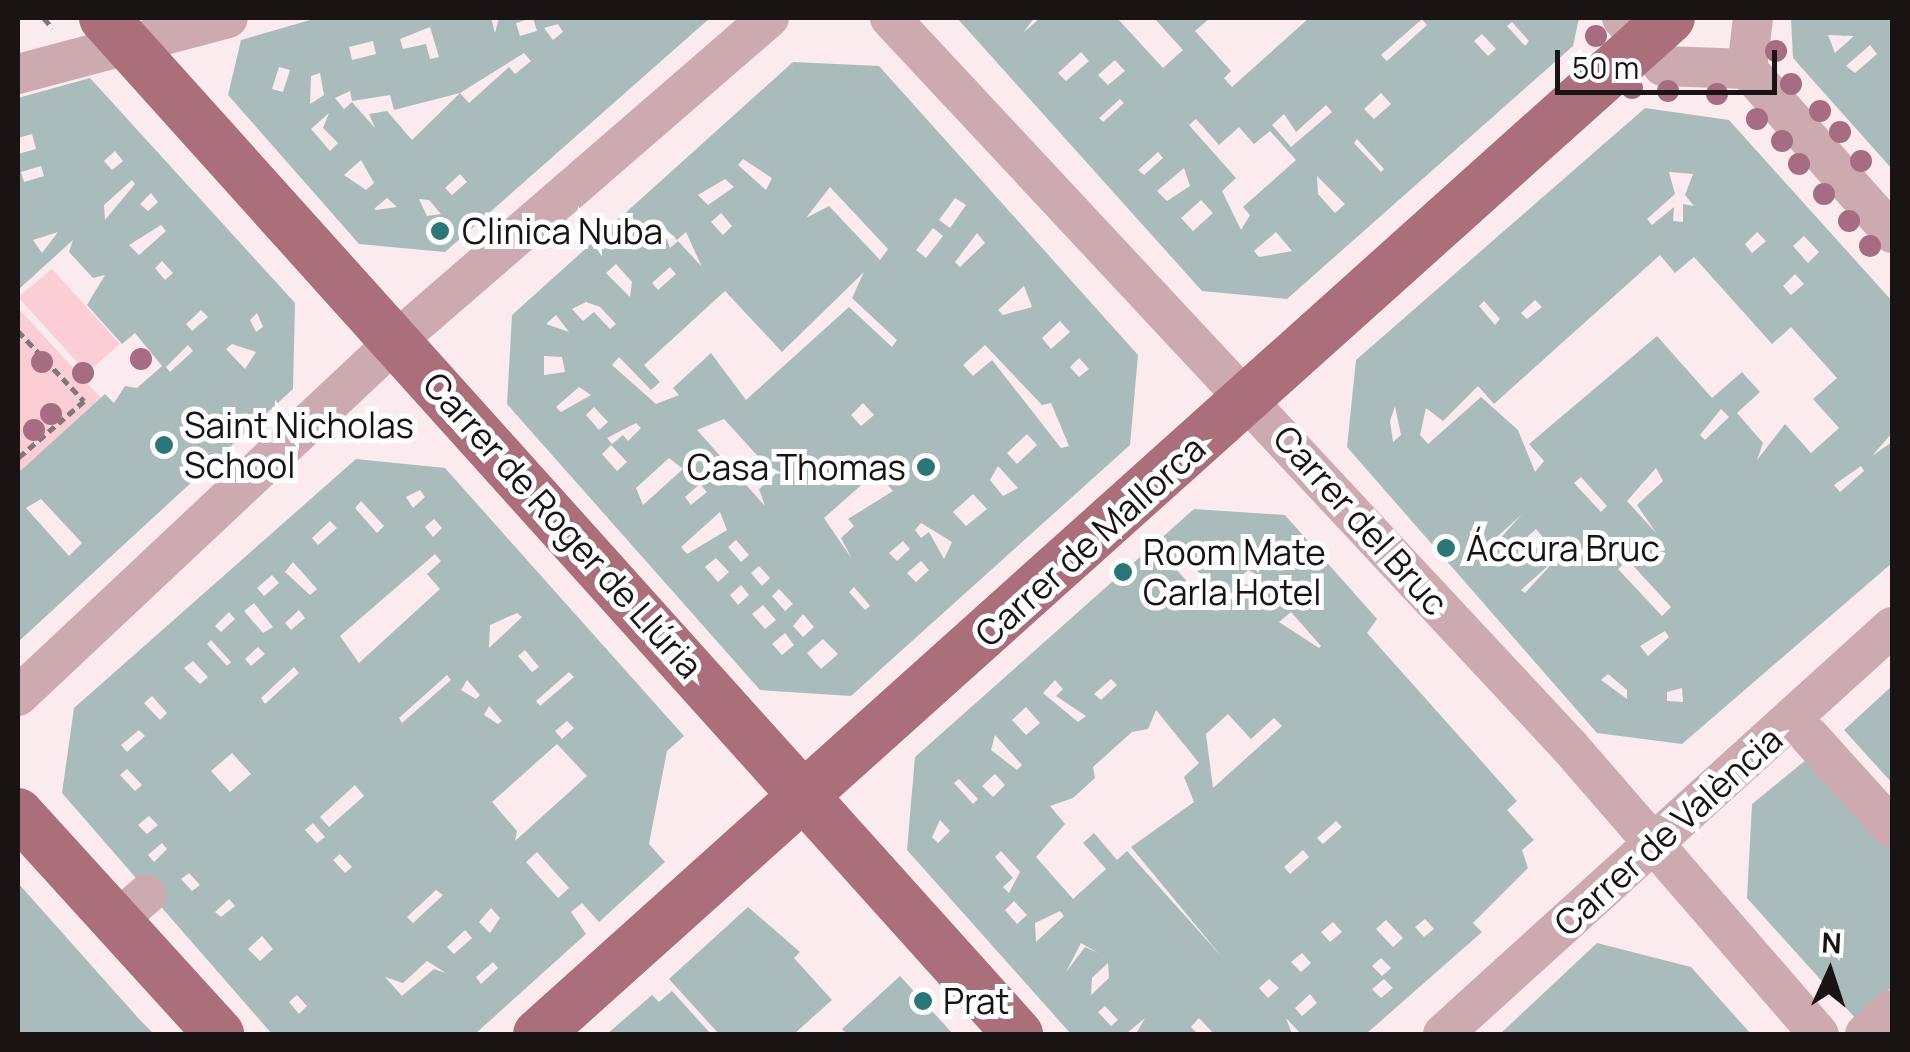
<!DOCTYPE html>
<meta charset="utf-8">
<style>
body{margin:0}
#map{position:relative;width:1910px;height:1052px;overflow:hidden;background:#fbebee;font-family:Manrope,sans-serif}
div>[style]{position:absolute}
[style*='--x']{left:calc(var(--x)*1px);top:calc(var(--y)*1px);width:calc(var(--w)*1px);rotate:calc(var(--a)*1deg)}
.green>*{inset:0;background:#fbcdd5}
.building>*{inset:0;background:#abb}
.path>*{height:5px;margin-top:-2.5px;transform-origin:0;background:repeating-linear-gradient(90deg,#82787a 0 8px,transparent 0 13px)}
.minor>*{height:40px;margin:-20px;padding:0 20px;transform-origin:20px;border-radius:20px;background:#cdaab0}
.major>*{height:50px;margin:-25px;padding:0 25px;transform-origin:25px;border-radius:25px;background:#ab6f7b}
.trees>*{width:22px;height:22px;margin:-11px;border-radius:50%;background:#a66d82}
.dots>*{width:28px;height:28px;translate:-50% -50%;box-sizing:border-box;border:5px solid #fff;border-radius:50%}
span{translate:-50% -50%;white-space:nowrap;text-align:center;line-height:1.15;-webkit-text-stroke:10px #fff;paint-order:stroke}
.poi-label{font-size:35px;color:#191314}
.left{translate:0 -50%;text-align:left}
.right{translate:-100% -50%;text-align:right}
.street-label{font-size:35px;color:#191314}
.frame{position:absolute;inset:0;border:20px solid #191314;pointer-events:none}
.north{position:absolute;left:1780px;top:922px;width:100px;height:100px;-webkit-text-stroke:8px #fff;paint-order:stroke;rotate:3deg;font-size:28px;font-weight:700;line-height:40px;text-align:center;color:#191314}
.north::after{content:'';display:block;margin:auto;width:35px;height:45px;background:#191314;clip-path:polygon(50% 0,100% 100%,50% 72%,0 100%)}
.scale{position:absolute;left:1555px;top:50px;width:222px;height:45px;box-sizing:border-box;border:5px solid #191314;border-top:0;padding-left:12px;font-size:30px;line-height:35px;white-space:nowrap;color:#191314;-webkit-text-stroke:8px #fff;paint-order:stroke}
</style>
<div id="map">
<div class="green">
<div style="clip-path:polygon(52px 269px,120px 344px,87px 373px,18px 297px)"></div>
<div style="clip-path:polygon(18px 308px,101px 398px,18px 473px)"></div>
</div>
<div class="building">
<div style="clip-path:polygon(evenodd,317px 18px,491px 18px,495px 33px,499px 18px,532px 18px,516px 23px,520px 36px,537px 31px,533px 18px,710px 18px,445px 252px,359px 244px,228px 95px,241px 40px,317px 18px,558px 24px,563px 32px,553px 40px,544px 28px,558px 24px,317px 18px,430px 27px,439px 57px,430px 59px,426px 44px,403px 49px,400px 39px,430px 27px,317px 18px,373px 41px,376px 54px,352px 60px,349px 47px,373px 41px,317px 18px,524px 53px,531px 61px,515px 74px,509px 67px,469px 103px,460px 93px,524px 53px,317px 18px,279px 67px,290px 70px,283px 92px,272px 89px,279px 67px,317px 18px,320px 73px,324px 95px,310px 104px,311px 76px,320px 73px,317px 18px,350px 91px,352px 101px,390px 95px,394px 110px,460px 93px,412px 140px,387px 111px,369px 114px,375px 128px,352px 102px,344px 109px,335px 98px,350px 91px,317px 18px,329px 113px,323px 128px,338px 143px,330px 151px,311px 129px,329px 113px,317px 18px,361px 160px,374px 183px,366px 190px,344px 175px,361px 160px,317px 18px,460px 174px,467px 182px,452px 195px,445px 188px,460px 174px,317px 18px,387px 198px,397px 207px,376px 210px,374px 209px,387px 198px,317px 18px,419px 199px,429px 200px,441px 214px,427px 216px,419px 199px)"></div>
<div style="clip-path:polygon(evenodd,957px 18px,1034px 18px,1023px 33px,1040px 18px,1117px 18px,1163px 68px,1183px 50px,1154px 18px,1210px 18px,1195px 31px,1231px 71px,1224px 78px,1232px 87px,1309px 18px,1579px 18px,1573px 46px,1287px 299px,1202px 291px,957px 18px,1422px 19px,1427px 25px,1387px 61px,1381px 55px,1422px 19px,957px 18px,1512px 22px,1529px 41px,1525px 46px,1507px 26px,1512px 22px,957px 18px,1482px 34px,1496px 49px,1488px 56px,1474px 41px,1482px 34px,957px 18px,1081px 52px,1089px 61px,1066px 81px,1058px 73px,1081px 52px,957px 18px,1115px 60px,1125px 71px,1108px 85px,1098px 75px,1115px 60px,957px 18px,1381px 93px,1391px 104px,1374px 119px,1364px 109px,1381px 93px,957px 18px,1120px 99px,1124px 103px,1103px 122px,1099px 118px,1120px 99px,957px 18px,1326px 105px,1332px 112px,1291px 147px,1272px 125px,1284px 114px,1296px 132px,1326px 105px,957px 18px,1196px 119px,1219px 145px,1239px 127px,1254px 144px,1270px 131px,1296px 160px,1243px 207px,1250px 215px,1241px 230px,1222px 191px,1236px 178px,1189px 125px,1196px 119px,957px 18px,1357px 139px,1384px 169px,1381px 172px,1354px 143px,1357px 139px,957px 18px,1158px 152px,1163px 158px,1144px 175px,1138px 170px,1158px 152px,957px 18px,1184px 168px,1190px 186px,1167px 201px,1157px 191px,1184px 168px,957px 18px,1317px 176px,1345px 204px,1335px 213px,1318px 194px,1317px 176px,957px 18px,1201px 200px,1213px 213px,1193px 231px,1181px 218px,1201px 200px,957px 18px,1276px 232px,1292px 251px,1259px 257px,1254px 251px,1276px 232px)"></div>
<div style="clip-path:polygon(evenodd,1791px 18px,1892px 19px,1892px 169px,1793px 58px,1791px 18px,1828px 35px,1854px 36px,1835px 53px,1828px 35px,1791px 18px,1870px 45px,1877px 54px,1855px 73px,1846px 66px,1870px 45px)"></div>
<div style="clip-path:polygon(evenodd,793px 62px,879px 66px,1138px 355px,1130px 445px,851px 696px,760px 690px,507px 404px,512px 315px,793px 62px,743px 159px,772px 178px,766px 190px,738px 165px,743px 159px,793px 62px,725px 179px,734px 187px,708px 205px,698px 195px,725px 179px,793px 62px,830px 187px,888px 249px,880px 260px,829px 206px,806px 218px,830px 187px,793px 62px,955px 198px,966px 205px,950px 228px,939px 220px,955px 198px,793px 62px,721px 213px,732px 226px,723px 235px,711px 222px,721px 213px,793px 62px,661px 224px,677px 240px,686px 232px,702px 267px,678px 241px,670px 248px,661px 224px,793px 62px,933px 228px,943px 236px,926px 258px,916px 250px,933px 228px,793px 62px,977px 233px,985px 243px,960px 267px,955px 262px,977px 233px,793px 62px,616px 264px,632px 282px,630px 297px,606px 273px,616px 264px,793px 62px,670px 267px,676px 274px,658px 290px,652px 283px,670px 267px,793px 62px,864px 272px,852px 298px,897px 340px,892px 347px,849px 307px,746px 400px,711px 353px,673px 388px,679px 395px,656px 404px,612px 365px,619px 357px,651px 390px,660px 382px,644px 365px,725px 291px,782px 352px,864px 272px,793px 62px,1024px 286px,1032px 307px,1003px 315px,998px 310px,1024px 286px,793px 62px,586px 302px,600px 307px,616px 324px,610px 329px,594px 312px,583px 321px,572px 309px,586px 302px,793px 62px,556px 315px,569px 332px,546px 324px,556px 315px,793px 62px,1060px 321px,1070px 332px,1051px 349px,1042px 338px,1060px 321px,793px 62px,985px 345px,1042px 405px,1051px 403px,1069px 446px,1061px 448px,992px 360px,973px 376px,963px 365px,985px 345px,793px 62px,544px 356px,562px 357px,565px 372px,544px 375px,544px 356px,793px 62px,1079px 358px,1089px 369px,1079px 377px,1070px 367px,1079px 358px,793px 62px,579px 387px,591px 395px,561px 412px,556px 407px,579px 387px,793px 62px,863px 403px,874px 415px,861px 426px,851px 415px,863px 403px,793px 62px,594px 407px,608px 422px,599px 430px,586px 415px,594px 407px,793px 62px,724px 419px,775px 475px,759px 489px,765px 506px,697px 430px,724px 419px,793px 62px,636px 423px,641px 428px,628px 441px,623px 435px,611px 445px,627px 462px,617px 471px,602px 454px,612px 444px,607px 438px,636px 423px,793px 62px,1027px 434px,1037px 445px,1017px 464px,1007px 453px,1027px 434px,793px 62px,669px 458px,683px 469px,643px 505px,636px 488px,669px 458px,793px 62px,998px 466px,1018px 488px,1003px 496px,990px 480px,998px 466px,793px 62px,876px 472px,893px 491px,848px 519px,854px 526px,841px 538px,852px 559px,824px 518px,876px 472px,793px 62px,700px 484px,707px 492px,691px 505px,685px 497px,700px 484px,793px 62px,973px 494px,987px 509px,966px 526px,953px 512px,973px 494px,793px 62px,720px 512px,727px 530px,687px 554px,681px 547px,720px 512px,793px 62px,921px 523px,952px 542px,944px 559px,929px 532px,921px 538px,915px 530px,921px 523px,793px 62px,736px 540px,749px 555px,741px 562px,728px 547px,736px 540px,793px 62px,903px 541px,910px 549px,897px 561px,889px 553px,903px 541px,793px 62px,716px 558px,729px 572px,718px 582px,705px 567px,716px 558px,793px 62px,921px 561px,929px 570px,916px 582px,907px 573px,921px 561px,793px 62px,759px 566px,770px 578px,762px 586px,751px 573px,759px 566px,793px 62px,741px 585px,749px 595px,738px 605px,730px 595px,741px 585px,793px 62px,854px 587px,870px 606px,865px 610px,849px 592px,854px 587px,793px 62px,779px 589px,793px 604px,785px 611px,772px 596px,779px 589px,793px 62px,763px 605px,776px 620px,765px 629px,752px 614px,763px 605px,793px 62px,803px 614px,814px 627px,803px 637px,793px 626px,803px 614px,793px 62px,785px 633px,794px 645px,782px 655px,772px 644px,785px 633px,793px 62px,823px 639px,838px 654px,821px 669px,807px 653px,823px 639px)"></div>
<div style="clip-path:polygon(evenodd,90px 78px,295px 303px,293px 389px,18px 642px,18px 473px,105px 394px,114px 403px,125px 386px,137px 388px,162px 366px,135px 333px,122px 344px,87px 305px,105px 275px,93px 278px,69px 252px,73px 240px,18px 290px,18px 154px,36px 149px,32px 134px,18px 138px,18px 98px,90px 78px,115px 151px,123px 161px,112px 170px,104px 161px,115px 151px,90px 78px,41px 166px,44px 176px,24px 182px,21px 172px,41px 166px,90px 78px,132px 180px,135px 184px,105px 220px,104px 205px,132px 180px,90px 78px,151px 193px,158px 202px,148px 211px,140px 204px,151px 193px,90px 78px,161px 225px,166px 231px,139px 255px,129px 245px,161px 225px,90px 78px,58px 232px,42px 253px,33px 240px,58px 232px,90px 78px,162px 261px,173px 273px,165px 280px,155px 268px,162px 261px,90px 78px,201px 310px,208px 317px,192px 331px,186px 324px,201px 310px,90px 78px,257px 313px,263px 327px,256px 332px,250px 320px,257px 313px,90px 78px,232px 344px,256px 352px,245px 369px,226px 349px,232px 344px,90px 78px,188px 345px,193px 351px,170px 372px,166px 367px,188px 345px,90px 78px,41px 499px,82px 543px,69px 556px,26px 508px,41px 499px)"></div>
<div style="clip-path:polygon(evenodd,1645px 108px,1729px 120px,1892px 301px,1892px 433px,1872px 456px,1892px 442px,1892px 563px,1682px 744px,1597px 733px,1347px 447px,1356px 360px,1645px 108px,1669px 172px,1693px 174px,1685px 195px,1694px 206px,1683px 204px,1683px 222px,1673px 221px,1674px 207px,1652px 225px,1647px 219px,1675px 194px,1669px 172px,1645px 108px,1757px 232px,1766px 241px,1752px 253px,1745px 244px,1757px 232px,1645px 108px,1804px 236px,1819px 252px,1808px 263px,1793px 246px,1804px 236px,1645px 108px,1660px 255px,1675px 273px,1694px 257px,1772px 344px,1791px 327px,1837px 378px,1813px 399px,1839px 428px,1811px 453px,1785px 424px,1757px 460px,1763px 443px,1737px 413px,1760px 392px,1742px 372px,1712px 398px,1657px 336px,1529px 444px,1544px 461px,1535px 472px,1518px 430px,1481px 397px,1428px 444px,1420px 435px,1426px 408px,1443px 421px,1478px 386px,1494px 404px,1660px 255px,1645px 108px,1795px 274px,1804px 284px,1791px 295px,1783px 286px,1795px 274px,1645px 108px,1535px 300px,1542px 307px,1527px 319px,1521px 313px,1535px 300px,1645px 108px,1484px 301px,1500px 319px,1495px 325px,1479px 306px,1484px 301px,1645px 108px,1395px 406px,1401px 435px,1393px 442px,1390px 421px,1395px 406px,1645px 108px,1721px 409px,1729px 417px,1705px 440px,1700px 435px,1721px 409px,1645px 108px,1861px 466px,1864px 471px,1840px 492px,1834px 485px,1861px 466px,1645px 108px,1656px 468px,1663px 481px,1637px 505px,1657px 534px,1627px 501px,1656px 468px,1645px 108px,1581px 477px,1607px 506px,1601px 512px,1574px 483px,1581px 477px,1645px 108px,1522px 514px,1488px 552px,1483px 549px,1508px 527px,1522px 514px,1645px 108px,1536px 529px,1547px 542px,1530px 551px,1528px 536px,1536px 529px,1645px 108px,1559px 556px,1525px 593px,1521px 590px,1559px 556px,1645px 108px,1628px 560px,1671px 607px,1662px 616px,1618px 569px,1628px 560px,1645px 108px,1665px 631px,1669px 637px,1648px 656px,1640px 646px,1665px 631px,1645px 108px,1608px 674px,1627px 690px,1627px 699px,1601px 680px,1608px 674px,1645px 108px,1682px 688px,1683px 702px,1667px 701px,1667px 692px,1682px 688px)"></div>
<div style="clip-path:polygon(evenodd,356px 459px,445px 468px,684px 736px,667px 751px,649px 844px,665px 862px,599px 922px,582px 903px,571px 912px,586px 934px,475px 1034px,272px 1034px,62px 793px,74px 708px,356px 459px,420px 490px,425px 497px,413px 508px,406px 497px,420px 490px,356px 459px,361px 501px,384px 526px,377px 533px,355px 508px,361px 501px,356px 459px,434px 519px,442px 528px,433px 537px,425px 527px,434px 519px,356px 459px,330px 521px,337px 528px,318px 545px,312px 538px,330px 521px,356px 459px,435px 554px,441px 561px,427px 574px,440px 589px,359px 663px,340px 636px,435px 554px,356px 459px,293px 562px,317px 589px,310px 595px,285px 572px,293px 562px,356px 459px,272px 575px,279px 583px,264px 596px,257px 588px,272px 575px,356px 459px,254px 603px,273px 627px,263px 633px,244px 611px,254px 603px,356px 459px,299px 610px,305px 618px,291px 630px,285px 623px,299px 610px,356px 459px,229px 612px,235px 619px,221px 632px,215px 626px,229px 612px,356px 459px,517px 613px,522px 617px,489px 648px,490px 625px,517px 613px,356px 459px,211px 640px,231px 662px,227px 666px,207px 644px,211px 640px,356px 459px,258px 647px,265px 654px,251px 666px,245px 659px,258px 647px,356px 459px,525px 650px,539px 667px,532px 672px,518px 656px,525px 650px,356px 459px,193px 661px,208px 677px,200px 684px,184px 668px,193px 661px,356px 459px,294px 667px,299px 673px,265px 704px,261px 698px,294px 667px,356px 459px,569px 672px,574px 677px,540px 706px,536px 701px,569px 672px,356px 459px,447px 675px,451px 680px,402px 723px,399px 718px,447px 675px,356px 459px,467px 680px,480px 695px,476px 699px,461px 690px,467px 680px,356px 459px,152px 696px,167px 713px,160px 720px,144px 703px,152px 696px,356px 459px,489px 706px,502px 721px,498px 724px,484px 715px,489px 706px,356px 459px,567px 721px,574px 728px,562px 739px,555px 731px,567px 721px,356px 459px,139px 730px,145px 736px,127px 752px,121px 745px,139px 730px,356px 459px,557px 744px,587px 776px,515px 841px,517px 831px,492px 802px,557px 744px,356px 459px,232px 753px,251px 774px,230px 792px,211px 771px,232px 753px,356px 459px,127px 769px,142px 785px,135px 791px,120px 775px,127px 769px,356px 459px,355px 785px,364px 796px,329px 827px,320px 817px,355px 785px,356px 459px,149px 816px,158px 825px,147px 834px,138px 825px,149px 816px,356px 459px,313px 823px,325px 837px,317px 843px,305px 830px,313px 823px,356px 459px,162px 843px,167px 849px,154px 862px,148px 855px,162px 843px,356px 459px,537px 852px,569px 888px,558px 898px,526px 862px,537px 852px,356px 459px,340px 854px,352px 867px,345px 873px,333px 860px,340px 854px,356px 459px,189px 873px,200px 885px,192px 891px,181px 879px,189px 873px,356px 459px,436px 890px,443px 895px,413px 923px,407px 917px,436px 890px,356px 459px,229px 899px,235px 906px,221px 917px,215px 912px,229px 899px,356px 459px,491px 908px,500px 918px,490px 933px,479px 922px,491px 908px,356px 459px,465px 930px,472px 938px,454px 954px,447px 947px,465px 930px,356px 459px,262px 936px,273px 949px,260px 961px,248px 949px,262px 936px,356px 459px,427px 961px,446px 973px,434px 969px,402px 996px,385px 977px,403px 983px,427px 961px,356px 459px,493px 962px,498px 968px,481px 984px,476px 977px,493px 962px,356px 459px,297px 995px,307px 1006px,299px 1014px,289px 1002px,297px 995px)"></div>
<div style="clip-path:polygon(evenodd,1194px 509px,1285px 515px,1377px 619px,1367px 633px,1517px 801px,1507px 810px,1534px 840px,1522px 850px,1528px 868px,1473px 923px,1482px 932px,1366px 1034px,1301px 1034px,1286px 1018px,1292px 1034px,1214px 1034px,1199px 1018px,1191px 1027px,1198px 1034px,1136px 1034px,1145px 1018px,1126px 1034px,1071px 1034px,907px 850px,915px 757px,1194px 509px,1271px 549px,1278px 563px,1269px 571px,1260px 559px,1271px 549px,1194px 509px,1185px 557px,1224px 600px,1213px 610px,1174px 567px,1185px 557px,1194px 509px,1248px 570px,1260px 576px,1249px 586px,1237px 580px,1248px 570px,1194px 509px,1291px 612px,1321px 646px,1319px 648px,1279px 622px,1291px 612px,1194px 509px,1111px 679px,1117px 685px,1101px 700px,1094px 694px,1111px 679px,1194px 509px,1055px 680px,1063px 689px,1056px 696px,1086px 716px,1078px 722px,1043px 693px,1055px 680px,1194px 509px,1026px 707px,1040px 723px,1026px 735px,1012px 720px,1026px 707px,1194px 509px,1156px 710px,1199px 763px,1184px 777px,1194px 802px,1131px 847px,1222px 957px,1127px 851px,1117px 860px,1094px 833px,1083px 843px,1106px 869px,1073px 899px,1036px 857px,1065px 824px,1050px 806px,1073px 798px,1095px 778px,1093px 767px,1132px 732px,1148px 729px,1156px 710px,1194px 509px,1228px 714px,1251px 739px,1274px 718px,1282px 726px,1213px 788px,1206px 734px,1228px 714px,1194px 509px,995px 735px,1022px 765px,1017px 770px,991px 750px,995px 735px,1194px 509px,995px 774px,1005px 785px,993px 797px,982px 786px,995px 774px,1194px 509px,959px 779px,978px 799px,973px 804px,954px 783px,959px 779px,1194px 509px,940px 820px,950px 831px,938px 843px,932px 837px,940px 820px,1194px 509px,1336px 821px,1342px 827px,1323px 844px,1317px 838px,1336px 821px,1194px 509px,1303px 850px,1309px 857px,1290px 874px,1284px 867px,1303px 850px,1194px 509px,1001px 851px,1020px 872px,1009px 893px,1003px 887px,1013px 878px,995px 857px,1001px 851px,1194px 509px,1014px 901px,1027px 915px,1017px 924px,1005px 910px,1014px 901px,1194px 509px,1060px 911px,1064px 916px,1036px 942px,1035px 923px,1060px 911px,1194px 509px,1425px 919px,1434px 929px,1424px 937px,1415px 927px,1425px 919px,1194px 509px,1386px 920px,1403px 938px,1393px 947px,1376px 929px,1386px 920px,1194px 509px,1333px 922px,1342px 932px,1330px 942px,1321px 932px,1333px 922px,1194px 509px,1081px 943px,1098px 953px,1085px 947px,1066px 972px,1081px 943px,1194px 509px,1302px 953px,1311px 963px,1301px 972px,1291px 962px,1302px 953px,1194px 509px,1381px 958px,1391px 968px,1382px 976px,1372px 966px,1381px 958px,1194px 509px,1108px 963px,1109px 978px,1091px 995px,1092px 978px,1108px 963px,1194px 509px,1269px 979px,1279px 988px,1268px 998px,1259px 988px,1269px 979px,1194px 509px,1384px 979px,1393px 988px,1381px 998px,1372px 989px,1384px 979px,1194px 509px,1310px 994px,1317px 1003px,1302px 1016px,1295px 1008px,1310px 994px,1194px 509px,1105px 1006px,1118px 1020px,1111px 1026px,1098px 1012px,1105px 1006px)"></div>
<div style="clip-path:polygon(1892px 686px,1892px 783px,1844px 730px)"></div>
<div style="clip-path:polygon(1817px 751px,1892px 836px,1892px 987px,1856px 1019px,1747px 898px,1752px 804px)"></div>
<div style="clip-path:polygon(18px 883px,139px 1019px,154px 1034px,18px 1034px)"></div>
<div style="clip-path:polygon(748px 907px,800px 952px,794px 958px,832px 1000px,794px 1034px,719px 1034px,669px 979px)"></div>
<div style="clip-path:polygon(1597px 943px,1691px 967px,1751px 1034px,1500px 1034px)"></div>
<div style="clip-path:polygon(900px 976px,953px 1034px,847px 1034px,842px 1029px)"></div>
<div style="clip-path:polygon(672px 991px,711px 1034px,607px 1034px,652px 995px,659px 1002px)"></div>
</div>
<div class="path">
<div style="--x:44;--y:18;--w:13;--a:51"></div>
<div style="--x:18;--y:331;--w:96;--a:46.7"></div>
<div style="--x:84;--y:401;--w:87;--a:139.2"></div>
</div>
<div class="minor">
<div style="--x:890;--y:18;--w:997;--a:46.99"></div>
<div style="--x:1570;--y:747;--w:380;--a:49.1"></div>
<div style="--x:1622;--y:18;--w:63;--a:49.5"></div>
<div style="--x:1663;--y:66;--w:84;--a:2"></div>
<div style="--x:1747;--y:69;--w:219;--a:48.5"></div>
<div style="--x:1747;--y:69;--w:51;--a:-83.3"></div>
<div style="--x:18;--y:74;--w:217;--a:-14.9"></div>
<div style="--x:18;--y:696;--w:521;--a:-43.21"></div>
<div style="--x:398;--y:339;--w:491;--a:-40.9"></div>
<div style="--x:1809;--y:736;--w:124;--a:47.9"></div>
<div style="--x:116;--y:921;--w:40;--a:-41"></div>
<div style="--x:1443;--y:1034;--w:606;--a:-42.19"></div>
<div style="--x:1865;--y:1034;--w:36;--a:-42"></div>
</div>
<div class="major">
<div style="--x:104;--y:18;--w:1367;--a:48.03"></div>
<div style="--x:18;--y:813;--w:299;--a:47.7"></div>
<div style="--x:538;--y:1034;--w:1521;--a:-41.91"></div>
</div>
<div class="trees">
<div style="left:1596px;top:36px"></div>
<div style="left:1776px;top:51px"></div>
<div style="left:1791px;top:84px"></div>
<div style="left:1632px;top:88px"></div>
<div style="left:1668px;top:91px"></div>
<div style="left:1717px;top:94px"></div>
<div style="left:1820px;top:111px"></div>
<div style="left:1757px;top:119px"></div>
<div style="left:1840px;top:132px"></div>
<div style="left:1782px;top:141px"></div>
<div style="left:1861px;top:161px"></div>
<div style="left:1799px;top:164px"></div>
<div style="left:1824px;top:194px"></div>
<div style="left:1849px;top:221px"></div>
<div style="left:1870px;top:246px"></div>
<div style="left:141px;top:359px"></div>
<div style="left:42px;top:362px"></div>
<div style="left:83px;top:373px"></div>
<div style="left:51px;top:414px"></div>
<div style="left:34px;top:430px"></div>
</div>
<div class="dots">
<div style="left:440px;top:231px;background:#2c7677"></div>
<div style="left:164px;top:445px;background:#2c7677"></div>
<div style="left:926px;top:467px;background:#2c7677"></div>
<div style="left:1446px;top:548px;background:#2c7677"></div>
<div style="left:1123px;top:572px;background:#2c7677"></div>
<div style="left:923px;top:1001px;background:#2c7677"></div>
</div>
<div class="poi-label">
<span class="left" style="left:462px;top:231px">Clinica Nuba</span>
<span class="left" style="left:184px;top:445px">Saint Nicholas<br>School</span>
<span class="right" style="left:906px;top:467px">Casa Thomas</span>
<span class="left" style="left:1466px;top:548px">Áccura Bruc</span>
<span class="left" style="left:1143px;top:572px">Room Mate<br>Carla Hotel</span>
<span class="left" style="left:943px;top:1001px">Prat</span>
</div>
<div class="street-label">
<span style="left:1361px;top:520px;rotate:48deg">Carrer del Bruc</span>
<span style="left:563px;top:525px;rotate:48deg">Carrer de Roger de Llúria</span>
<span style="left:1090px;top:541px;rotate:-42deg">Carrer de Mallorca</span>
<span style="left:1668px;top:831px;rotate:-42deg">Carrer de València</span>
</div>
<div class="frame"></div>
<div class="north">N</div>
<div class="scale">50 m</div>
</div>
